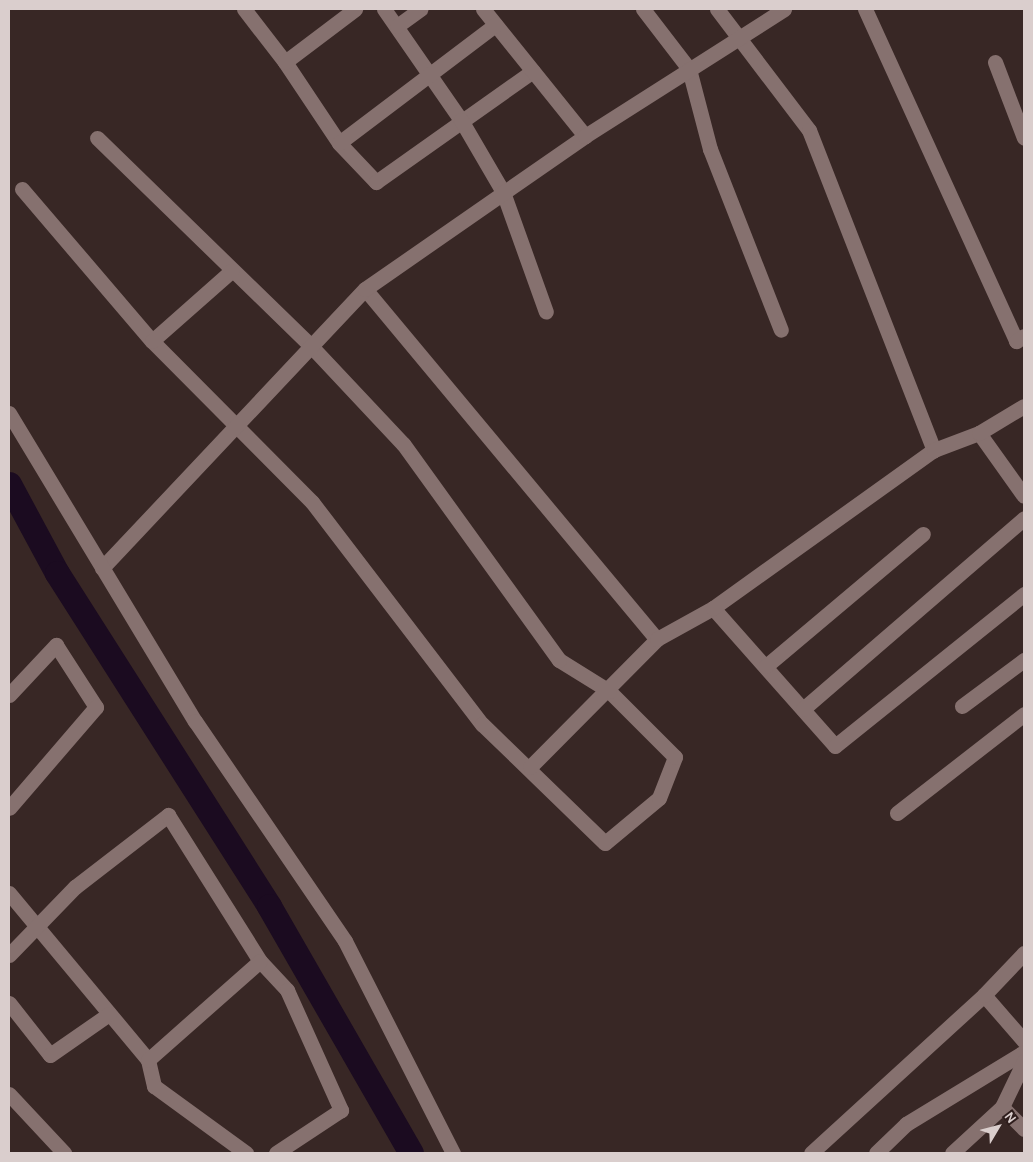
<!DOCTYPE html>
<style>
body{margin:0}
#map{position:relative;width:1033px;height:1162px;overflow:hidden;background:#382725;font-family:Karla,sans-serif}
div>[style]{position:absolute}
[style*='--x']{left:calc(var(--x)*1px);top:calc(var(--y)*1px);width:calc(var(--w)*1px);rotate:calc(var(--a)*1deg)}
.canal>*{height:25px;margin:-12.5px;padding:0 12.5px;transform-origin:12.5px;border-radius:12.5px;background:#1b0b20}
.minor>*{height:15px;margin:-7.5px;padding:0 7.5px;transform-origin:7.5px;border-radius:7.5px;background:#86716f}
.tertiary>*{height:15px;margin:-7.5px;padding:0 7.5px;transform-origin:7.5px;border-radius:7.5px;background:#86716f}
span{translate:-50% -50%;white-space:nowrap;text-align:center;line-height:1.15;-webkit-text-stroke:4.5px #2e1d1c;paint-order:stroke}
.frame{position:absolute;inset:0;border:10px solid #dacecd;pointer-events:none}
.north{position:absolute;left:973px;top:1102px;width:50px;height:50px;-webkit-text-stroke:4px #2e1d1c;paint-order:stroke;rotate:53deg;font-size:14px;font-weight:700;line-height:20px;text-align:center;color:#dacecd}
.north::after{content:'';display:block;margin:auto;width:18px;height:22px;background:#dacecd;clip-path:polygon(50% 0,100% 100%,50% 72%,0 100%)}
</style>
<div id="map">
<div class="canal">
<div style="--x:9;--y:484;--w:101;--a:61.7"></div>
<div style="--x:57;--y:573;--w:395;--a:57.5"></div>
<div style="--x:269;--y:906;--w:285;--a:60.1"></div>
</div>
<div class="minor">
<div style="--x:244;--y:9;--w:67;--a:52.3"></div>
<div style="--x:285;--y:62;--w:97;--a:56.3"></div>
<div style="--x:339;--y:143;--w:54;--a:46.5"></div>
<div style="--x:376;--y:182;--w:192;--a:-35.3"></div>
<div style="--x:384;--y:9;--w:135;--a:55.3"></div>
<div style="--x:461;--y:120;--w:83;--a:59.7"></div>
<div style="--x:503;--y:192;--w:127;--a:70.3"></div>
<div style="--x:483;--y:9;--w:163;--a:51.2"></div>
<div style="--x:643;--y:9;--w:76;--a:52.5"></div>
<div style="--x:689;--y:69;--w:83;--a:75.3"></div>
<div style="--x:710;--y:149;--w:194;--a:68.6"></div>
<div style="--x:717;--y:9;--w:152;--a:52.8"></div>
<div style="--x:809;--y:130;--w:344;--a:68.7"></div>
<div style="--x:865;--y:9;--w:365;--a:65.5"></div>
<div style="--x:1016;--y:341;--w:9;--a:-32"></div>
<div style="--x:397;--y:26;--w:29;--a:-36"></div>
<div style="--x:285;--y:62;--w:88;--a:-37.1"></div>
<div style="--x:995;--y:62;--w:81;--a:69.1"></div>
<div style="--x:339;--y:143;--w:196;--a:-37.1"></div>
<div style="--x:22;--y:189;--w:200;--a:49.5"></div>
<div style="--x:152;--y:341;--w:227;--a:45.2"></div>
<div style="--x:312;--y:502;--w:280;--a:52.6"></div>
<div style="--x:482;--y:724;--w:171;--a:44.1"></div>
<div style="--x:605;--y:843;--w:70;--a:-39.8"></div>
<div style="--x:659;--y:798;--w:44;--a:-68.7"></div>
<div style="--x:675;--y:757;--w:93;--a:-135"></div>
<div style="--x:609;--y:691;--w:59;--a:-148.2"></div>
<div style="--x:559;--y:660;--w:266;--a:-125.8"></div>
<div style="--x:403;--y:444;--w:136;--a:-133.2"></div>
<div style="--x:310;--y:345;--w:297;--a:-135.8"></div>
<div style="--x:365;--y:289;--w:456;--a:50.2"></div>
<div style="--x:152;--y:341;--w:106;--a:-41.5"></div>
<div style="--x:979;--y:433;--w:77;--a:54.5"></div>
<div style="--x:102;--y:568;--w:383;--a:-46.7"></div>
<div style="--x:365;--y:289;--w:268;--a:-34.8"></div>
<div style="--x:585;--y:136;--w:236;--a:-32.5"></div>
<div style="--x:713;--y:608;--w:184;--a:48.5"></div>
<div style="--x:835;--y:746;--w:243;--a:-38.8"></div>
<div style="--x:766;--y:666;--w:205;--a:-40.1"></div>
<div style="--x:9;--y:695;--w:69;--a:-46.8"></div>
<div style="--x:56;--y:645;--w:74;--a:57.2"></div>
<div style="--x:96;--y:707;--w:133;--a:130.7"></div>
<div style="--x:962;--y:706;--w:77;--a:-36.6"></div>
<div style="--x:803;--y:709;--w:292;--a:-40.8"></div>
<div style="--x:530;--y:767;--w:180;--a:-45.2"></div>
<div style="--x:657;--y:639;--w:64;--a:-29"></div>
<div style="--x:713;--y:608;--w:272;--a:-35.6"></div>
<div style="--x:934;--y:450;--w:48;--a:-20.7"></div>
<div style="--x:979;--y:433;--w:52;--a:-31"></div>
<div style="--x:897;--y:813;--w:161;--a:-37.9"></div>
<div style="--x:9;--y:893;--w:217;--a:50.2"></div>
<div style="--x:148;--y:1060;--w:27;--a:77"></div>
<div style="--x:154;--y:1086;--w:114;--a:36.1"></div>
<div style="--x:9;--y:955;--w:95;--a:-45.9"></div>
<div style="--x:75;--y:887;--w:118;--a:-37.7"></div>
<div style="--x:168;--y:815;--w:173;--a:57.8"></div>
<div style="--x:260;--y:961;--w:40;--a:47"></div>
<div style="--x:287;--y:990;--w:132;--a:65.8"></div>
<div style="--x:341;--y:1110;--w:78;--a:146.5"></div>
<div style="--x:984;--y:995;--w:61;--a:49"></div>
<div style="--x:9;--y:1003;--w:66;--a:51.7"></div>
<div style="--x:50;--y:1055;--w:72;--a:-34.8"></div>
<div style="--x:148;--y:1060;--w:149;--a:-41.5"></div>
<div style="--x:9;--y:1094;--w:81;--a:47"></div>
<div style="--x:1002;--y:1107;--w:31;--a:45"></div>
<div style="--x:811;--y:1153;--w:234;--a:-42.4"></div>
<div style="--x:984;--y:995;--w:58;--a:-46.4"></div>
<div style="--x:876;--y:1153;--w:42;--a:-44"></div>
<div style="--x:906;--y:1124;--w:138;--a:-31.4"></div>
<div style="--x:952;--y:1153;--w:68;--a:-42.6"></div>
<div style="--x:1002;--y:1107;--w:51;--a:-64.4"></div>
</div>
<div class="tertiary">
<div style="--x:9;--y:413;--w:360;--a:58.9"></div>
<div style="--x:195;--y:721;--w:266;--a:55.7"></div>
<div style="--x:345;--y:941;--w:238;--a:63"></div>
</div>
<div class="frame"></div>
<div class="north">N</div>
</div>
